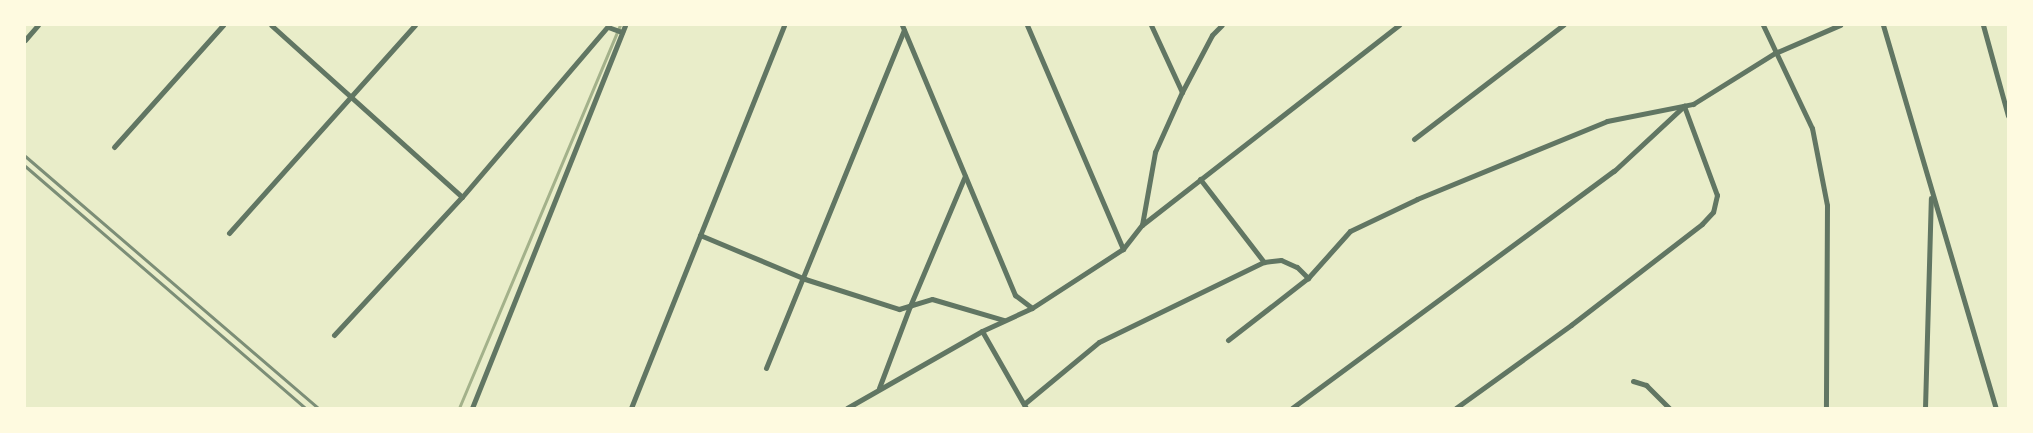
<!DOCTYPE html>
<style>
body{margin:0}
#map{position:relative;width:2033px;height:433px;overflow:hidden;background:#e9edc9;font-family:Arial,sans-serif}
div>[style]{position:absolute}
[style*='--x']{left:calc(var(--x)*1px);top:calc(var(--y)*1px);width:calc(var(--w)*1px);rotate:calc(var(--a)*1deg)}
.stream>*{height:3px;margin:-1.5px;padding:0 1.5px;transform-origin:1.5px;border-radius:1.5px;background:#a3b18a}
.minor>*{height:5px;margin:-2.5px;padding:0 2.5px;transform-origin:2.5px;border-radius:2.5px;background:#617663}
.rail>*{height:3px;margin:-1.5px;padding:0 1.5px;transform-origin:1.5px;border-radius:1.5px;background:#7c8e77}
span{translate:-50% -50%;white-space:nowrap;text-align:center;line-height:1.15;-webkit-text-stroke:4px #fefae0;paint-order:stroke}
.frame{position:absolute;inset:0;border:26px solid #fefae0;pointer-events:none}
</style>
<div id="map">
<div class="stream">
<div style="--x:459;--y:408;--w:415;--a:-67.2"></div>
</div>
<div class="minor">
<div style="--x:271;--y:25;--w:257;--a:42"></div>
<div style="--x:902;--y:25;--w:293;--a:67.3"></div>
<div style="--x:1015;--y:295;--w:21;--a:37"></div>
<div style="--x:1027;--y:25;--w:244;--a:66.8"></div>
<div style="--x:1151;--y:25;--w:74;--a:65.2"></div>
<div style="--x:1763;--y:25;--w:114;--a:64.6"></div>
<div style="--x:1812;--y:128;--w:78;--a:79"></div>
<div style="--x:1827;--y:205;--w:203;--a:90.3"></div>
<div style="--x:1883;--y:25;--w:399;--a:73.6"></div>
<div style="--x:1983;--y:25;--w:94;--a:74.6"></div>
<div style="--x:608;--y:27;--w:15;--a:20"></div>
<div style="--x:25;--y:40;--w:20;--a:-49"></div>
<div style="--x:1414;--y:139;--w:188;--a:-37.4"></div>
<div style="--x:114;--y:147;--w:164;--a:-48.2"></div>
<div style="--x:1200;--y:179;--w:105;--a:52.4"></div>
<div style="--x:1142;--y:225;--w:326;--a:-37.9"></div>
<div style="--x:229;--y:233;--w:279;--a:-48.2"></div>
<div style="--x:700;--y:235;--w:114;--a:22.7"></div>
<div style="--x:805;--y:279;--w:99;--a:17.7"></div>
<div style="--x:899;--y:309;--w:34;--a:-17"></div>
<div style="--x:932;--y:299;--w:75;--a:16.3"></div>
<div style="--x:982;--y:331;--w:89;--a:60.3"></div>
<div style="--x:334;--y:335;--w:188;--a:-47.2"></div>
<div style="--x:462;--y:197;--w:226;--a:-49.5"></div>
<div style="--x:1228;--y:340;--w:101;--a:-37.8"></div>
<div style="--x:1308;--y:278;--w:63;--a:-48.2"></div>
<div style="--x:1350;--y:231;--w:74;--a:-25.5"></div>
<div style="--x:1417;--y:199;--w:205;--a:-22.3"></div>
<div style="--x:1607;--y:121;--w:88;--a:-11.2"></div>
<div style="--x:1693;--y:104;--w:97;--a:-31.9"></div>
<div style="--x:1775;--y:53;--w:71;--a:-23.3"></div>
<div style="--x:766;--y:368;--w:365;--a:-67.8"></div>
<div style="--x:1633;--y:381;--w:14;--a:17"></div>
<div style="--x:1646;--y:385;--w:33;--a:45"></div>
<div style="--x:879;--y:388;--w:88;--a:-69.3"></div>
<div style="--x:910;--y:306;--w:141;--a:-67.1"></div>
<div style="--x:1024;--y:404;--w:97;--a:-39.6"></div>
<div style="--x:1099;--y:342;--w:183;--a:-25.9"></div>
<div style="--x:1264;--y:262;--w:17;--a:-7"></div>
<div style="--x:1281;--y:260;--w:17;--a:24"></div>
<div style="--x:1297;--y:267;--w:16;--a:45"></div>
<div style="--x:472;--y:408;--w:412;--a:-68.2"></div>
<div style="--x:631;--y:408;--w:412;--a:-68.2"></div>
<div style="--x:847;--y:408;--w:155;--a:-29.7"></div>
<div style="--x:982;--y:331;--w:55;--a:-24.7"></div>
<div style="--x:1032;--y:308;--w:108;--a:-33"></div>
<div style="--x:1123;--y:249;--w:31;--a:-52"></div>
<div style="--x:1142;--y:225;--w:74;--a:-79.9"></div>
<div style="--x:1155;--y:152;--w:66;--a:-65.8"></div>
<div style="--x:1182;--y:92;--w:64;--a:-62.2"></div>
<div style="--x:1212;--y:35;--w:14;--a:-45"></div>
<div style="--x:1292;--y:408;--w:400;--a:-36.4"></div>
<div style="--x:1614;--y:171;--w:96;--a:-42.9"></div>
<div style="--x:1684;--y:106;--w:95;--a:69.7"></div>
<div style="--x:1717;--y:195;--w:17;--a:103"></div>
<div style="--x:1713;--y:212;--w:16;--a:133"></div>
<div style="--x:1702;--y:224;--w:165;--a:142.4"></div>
<div style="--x:1571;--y:325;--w:142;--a:144.2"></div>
<div style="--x:1925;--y:408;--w:210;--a:-88.4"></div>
</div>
<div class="rail">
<div style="--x:25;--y:156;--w:386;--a:40.7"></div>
<div style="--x:25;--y:166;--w:370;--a:40.8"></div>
</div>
<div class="frame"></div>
</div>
